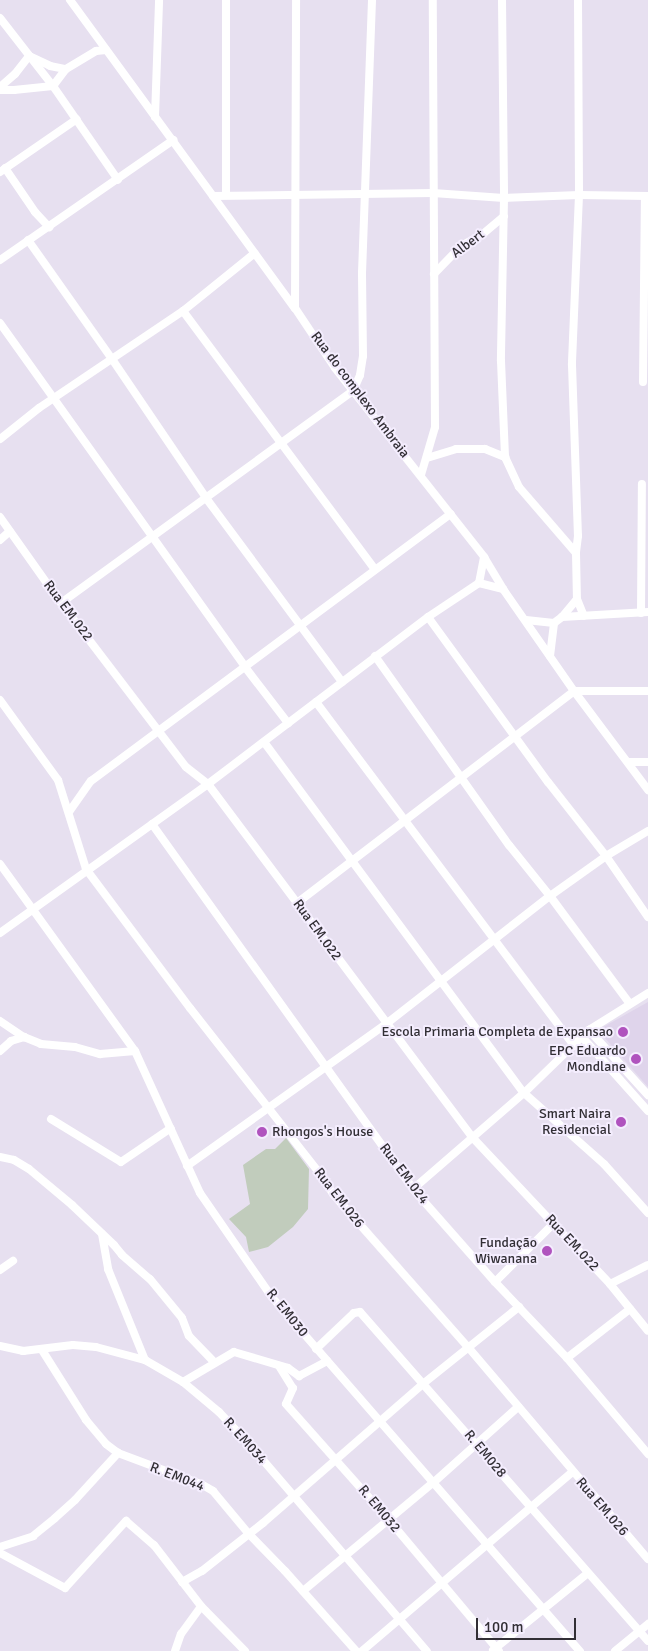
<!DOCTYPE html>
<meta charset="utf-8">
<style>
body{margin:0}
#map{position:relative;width:648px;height:1651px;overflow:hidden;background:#e7e0f0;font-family:Signika,sans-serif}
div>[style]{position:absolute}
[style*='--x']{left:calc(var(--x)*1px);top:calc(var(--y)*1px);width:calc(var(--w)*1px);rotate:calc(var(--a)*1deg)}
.built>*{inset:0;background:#dfd4eb}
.green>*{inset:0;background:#c1ccbc}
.minor>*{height:8px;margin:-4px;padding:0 4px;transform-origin:4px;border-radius:4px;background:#fff}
.dots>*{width:14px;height:14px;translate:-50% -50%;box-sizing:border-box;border:2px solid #f4edfe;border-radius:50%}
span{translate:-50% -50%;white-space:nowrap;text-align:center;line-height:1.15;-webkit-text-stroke:4px #f4edfe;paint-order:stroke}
.street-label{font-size:14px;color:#322f35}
.poi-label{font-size:14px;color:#322f35}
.right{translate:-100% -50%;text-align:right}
.left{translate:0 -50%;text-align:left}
.scale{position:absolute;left:476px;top:1618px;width:100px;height:22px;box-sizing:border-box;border:2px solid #322f35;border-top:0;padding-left:6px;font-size:15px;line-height:18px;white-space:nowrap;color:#322f35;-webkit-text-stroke:4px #f4edfe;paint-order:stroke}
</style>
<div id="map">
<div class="built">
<div style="clip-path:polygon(648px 1002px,648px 1087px,598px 1030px)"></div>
</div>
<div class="green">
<div style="clip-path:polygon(286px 1138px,309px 1169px,308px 1209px,293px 1227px,268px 1247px,249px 1252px,246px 1237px,229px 1219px,250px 1204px,243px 1165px,266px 1149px,275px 1149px)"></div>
</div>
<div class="minor">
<div style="--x:70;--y:0;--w:381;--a:53.9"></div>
<div style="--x:295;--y:308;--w:72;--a:56.3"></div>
<div style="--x:335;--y:368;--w:241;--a:51.7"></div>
<div style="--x:484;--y:557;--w:37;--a:59"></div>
<div style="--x:503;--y:589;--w:124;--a:55.2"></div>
<div style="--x:574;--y:691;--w:124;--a:53.2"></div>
<div style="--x:226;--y:0;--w:194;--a:90"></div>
<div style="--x:502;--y:0;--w:198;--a:89.4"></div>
<div style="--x:504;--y:198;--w:163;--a:91.1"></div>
<div style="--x:501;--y:361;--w:96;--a:87.6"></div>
<div style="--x:505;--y:457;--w:33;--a:65"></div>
<div style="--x:519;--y:487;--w:87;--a:49.2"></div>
<div style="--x:578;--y:0;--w:195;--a:89.7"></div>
<div style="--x:579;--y:195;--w:170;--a:92.4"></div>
<div style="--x:572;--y:365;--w:171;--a:88"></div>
<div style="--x:578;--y:536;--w:17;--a:97"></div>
<div style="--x:576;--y:553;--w:46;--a:88.8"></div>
<div style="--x:577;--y:599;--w:18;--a:68"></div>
<div style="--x:0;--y:18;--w:86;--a:52.1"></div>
<div style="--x:53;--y:86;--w:114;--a:55.3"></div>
<div style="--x:0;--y:87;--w:20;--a:-41"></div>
<div style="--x:15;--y:74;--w:23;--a:-52"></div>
<div style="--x:29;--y:56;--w:23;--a:25"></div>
<div style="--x:50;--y:66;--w:16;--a:11"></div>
<div style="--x:0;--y:90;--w:14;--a:0"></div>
<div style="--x:14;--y:90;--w:39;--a:-6"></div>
<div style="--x:53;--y:86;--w:21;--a:-53"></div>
<div style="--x:66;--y:69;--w:35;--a:-31"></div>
<div style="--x:96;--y:51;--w:10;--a:-6"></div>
<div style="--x:155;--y:117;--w:117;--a:-88"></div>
<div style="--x:5;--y:168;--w:53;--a:55.7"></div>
<div style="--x:35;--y:212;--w:21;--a:47"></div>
<div style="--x:0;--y:172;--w:93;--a:-34.5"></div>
<div style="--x:213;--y:196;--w:220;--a:-0.8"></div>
<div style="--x:433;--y:193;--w:71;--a:4"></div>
<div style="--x:504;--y:198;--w:75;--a:-2.3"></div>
<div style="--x:579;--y:195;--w:69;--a:0.8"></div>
<div style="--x:28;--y:240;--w:146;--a:54.8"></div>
<div style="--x:112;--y:359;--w:168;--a:55.9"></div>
<div style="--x:206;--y:498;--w:229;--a:53.5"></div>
<div style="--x:0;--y:260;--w:211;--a:-34.7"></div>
<div style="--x:434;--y:274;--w:39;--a:-46"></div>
<div style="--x:461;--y:246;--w:26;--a:-29"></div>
<div style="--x:484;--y:233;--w:26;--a:-40"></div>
<div style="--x:295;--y:308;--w:308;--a:-89.8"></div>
<div style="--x:183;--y:311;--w:322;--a:53.4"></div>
<div style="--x:0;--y:323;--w:422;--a:54.5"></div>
<div style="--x:245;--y:667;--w:71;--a:52.5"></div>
<div style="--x:643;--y:382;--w:186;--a:-89.4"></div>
<div style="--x:0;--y:439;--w:50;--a:-38.5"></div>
<div style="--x:39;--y:408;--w:174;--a:-34"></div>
<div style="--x:183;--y:311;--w:92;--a:-38.9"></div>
<div style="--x:427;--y:458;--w:30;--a:-17"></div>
<div style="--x:456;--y:449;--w:29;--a:0"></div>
<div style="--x:485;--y:449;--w:22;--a:22"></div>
<div style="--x:421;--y:475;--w:50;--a:-73.7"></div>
<div style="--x:435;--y:427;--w:427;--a:-90.3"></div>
<div style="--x:0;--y:517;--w:105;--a:54.7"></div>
<div style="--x:61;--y:603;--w:206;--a:52.7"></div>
<div style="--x:186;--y:767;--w:28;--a:38"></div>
<div style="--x:208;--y:784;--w:442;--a:53.2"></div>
<div style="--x:473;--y:1138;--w:200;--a:46.8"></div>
<div style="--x:610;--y:1284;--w:60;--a:51"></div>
<div style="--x:0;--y:540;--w:13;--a:-42"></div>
<div style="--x:479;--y:583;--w:25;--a:14"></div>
<div style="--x:61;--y:603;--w:361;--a:-36"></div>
<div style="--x:353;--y:391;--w:17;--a:-66"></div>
<div style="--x:360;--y:375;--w:19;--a:-81"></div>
<div style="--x:363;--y:356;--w:83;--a:-90.7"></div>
<div style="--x:362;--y:273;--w:273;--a:-87.9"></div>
<div style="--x:641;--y:613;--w:129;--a:-89.6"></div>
<div style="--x:428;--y:617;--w:204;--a:54"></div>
<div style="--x:548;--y:782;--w:94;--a:51.9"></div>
<div style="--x:606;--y:856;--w:74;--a:55.5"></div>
<div style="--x:562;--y:617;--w:86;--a:-3.3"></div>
<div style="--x:526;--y:620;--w:28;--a:6"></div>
<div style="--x:554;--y:623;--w:10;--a:-37"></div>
<div style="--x:562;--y:617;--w:23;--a:-50"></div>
<div style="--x:375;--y:656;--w:232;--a:54.7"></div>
<div style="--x:509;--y:845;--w:65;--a:51.2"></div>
<div style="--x:550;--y:896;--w:134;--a:53.5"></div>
<div style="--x:550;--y:656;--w:33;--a:-83"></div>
<div style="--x:0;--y:700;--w:99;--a:54.1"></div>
<div style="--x:58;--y:780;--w:93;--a:72.5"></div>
<div style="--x:86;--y:869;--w:174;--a:53.2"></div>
<div style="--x:190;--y:1008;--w:206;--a:51.9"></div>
<div style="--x:317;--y:1170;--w:29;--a:56"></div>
<div style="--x:333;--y:1194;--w:204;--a:48.6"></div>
<div style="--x:468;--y:1347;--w:278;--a:49.7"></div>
<div style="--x:316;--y:702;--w:430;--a:53.1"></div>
<div style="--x:264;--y:742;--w:437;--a:53.5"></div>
<div style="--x:524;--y:1093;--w:107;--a:41.6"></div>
<div style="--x:604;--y:1164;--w:66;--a:48.1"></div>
<div style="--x:629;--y:762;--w:19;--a:0"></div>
<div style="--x:69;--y:812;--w:38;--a:-55"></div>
<div style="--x:91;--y:781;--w:448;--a:-36.6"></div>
<div style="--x:152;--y:824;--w:449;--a:54.4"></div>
<div style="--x:413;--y:1189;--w:124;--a:48.6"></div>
<div style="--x:495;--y:1282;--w:105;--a:46.5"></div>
<div style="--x:567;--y:1358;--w:126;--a:49.8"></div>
<div style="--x:0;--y:864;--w:231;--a:54.2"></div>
<div style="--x:297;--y:903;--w:349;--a:-37.4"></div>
<div style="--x:574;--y:691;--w:74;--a:0"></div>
<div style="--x:0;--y:933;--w:256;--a:-35.6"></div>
<div style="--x:208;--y:784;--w:276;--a:-37.2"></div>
<div style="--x:428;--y:617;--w:61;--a:-33.7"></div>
<div style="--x:479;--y:583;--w:26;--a:-79"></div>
<div style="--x:0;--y:1021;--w:29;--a:34"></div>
<div style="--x:24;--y:1037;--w:18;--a:22"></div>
<div style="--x:41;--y:1044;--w:34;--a:5"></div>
<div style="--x:75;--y:1047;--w:26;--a:16"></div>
<div style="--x:100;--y:1054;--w:35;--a:-5"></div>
<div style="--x:135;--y:1051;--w:156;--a:65.4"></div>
<div style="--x:200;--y:1193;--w:125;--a:55.4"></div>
<div style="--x:271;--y:1296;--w:471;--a:49"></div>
<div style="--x:589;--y:1030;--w:88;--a:47.8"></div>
<div style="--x:582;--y:1037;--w:99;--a:48.3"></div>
<div style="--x:0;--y:1051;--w:15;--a:-42"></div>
<div style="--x:11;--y:1041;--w:14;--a:-17"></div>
<div style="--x:51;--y:1119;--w:82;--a:31.6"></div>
<div style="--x:121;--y:1162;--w:60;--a:-34.2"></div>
<div style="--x:0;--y:1157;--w:14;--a:12"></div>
<div style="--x:14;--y:1160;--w:17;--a:31"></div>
<div style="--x:29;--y:1169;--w:56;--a:39.9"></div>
<div style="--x:72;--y:1205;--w:58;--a:43.6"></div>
<div style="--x:114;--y:1245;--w:13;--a:51"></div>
<div style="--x:122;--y:1255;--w:37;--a:41"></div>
<div style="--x:150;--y:1279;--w:50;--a:50.6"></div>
<div style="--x:182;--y:1318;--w:19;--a:69"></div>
<div style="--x:189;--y:1336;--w:37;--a:46"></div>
<div style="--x:187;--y:1166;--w:244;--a:-35.5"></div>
<div style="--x:386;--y:1024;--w:208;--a:-38"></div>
<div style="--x:550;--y:896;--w:69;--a:-35.5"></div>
<div style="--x:606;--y:856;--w:49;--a:-30.8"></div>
<div style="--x:413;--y:1189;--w:147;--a:-40.9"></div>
<div style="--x:524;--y:1093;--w:91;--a:-44.1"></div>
<div style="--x:589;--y:1030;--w:70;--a:-32.1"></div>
<div style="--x:102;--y:1234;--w:36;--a:80"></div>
<div style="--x:108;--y:1269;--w:98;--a:67.9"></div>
<div style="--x:0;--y:1270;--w:16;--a:-35"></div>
<div style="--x:495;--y:1282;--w:83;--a:-45"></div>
<div style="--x:610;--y:1284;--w:42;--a:-26.6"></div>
<div style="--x:0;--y:1346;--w:24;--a:12"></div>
<div style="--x:23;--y:1351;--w:50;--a:-6.8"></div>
<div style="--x:73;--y:1345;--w:23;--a:5"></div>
<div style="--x:96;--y:1347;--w:51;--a:14.9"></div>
<div style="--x:145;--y:1360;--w:44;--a:30.1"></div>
<div style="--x:183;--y:1382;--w:47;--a:39.8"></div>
<div style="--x:219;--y:1412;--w:47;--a:46.7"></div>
<div style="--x:251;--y:1446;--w:270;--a:49.4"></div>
<div style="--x:316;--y:1349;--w:52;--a:-43.5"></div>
<div style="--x:354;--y:1313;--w:6;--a:-9"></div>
<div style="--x:360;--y:1312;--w:437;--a:48.8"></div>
<div style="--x:42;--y:1350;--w:83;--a:57.8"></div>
<div style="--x:86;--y:1420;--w:31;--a:50"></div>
<div style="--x:106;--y:1444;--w:15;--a:37"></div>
<div style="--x:118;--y:1453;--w:89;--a:20.5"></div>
<div style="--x:201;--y:1484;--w:14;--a:30"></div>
<div style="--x:213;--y:1491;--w:55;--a:50.2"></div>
<div style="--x:248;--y:1533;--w:53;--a:45.8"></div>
<div style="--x:285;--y:1571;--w:107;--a:48.4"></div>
<div style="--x:567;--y:1358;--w:80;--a:-37.9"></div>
<div style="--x:279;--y:1366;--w:26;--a:58"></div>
<div style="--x:293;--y:1388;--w:17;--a:114"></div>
<div style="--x:286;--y:1404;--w:155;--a:48.4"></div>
<div style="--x:389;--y:1520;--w:171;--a:50"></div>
<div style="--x:183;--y:1382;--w:59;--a:-30.5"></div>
<div style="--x:234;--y:1352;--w:56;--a:16.5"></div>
<div style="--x:288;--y:1368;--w:14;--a:36"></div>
<div style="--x:299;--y:1376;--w:32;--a:-28"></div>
<div style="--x:0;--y:1547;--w:35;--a:-18"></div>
<div style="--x:33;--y:1536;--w:28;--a:-39"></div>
<div style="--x:55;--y:1518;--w:27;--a:-42"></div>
<div style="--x:75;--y:1500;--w:64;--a:-47.5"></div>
<div style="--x:0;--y:1553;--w:74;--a:28.3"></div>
<div style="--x:65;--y:1588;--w:91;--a:-47.7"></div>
<div style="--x:126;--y:1521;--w:37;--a:41"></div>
<div style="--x:154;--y:1545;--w:77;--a:52.4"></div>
<div style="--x:201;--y:1606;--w:63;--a:45.6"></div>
<div style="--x:182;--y:1582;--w:23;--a:-29"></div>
<div style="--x:202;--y:1571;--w:78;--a:-38.2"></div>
<div style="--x:263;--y:1523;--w:213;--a:-41"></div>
<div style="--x:424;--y:1383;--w:122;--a:-38.7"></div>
<div style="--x:303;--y:1591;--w:170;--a:-39.8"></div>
<div style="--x:434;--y:1482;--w:113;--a:-41.8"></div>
<div style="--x:493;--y:1650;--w:122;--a:-39"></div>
<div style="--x:175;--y:1651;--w:18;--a:-71"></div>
<div style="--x:181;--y:1634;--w:34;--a:-54"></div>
<div style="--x:362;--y:1651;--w:276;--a:-40.4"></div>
<div style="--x:615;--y:1651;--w:43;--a:-39.3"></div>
</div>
<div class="dots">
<div style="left:623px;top:1032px;background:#b053be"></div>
<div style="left:636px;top:1059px;background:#b053be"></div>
<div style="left:621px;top:1122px;background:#b053be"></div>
<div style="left:262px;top:1132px;background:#b053be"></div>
<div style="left:547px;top:1251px;background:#b053be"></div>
</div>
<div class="street-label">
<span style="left:468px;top:244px;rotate:-37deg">Albert</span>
<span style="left:360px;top:395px;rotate:53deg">Rua do complexo Ambraia</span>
<span style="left:68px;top:611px;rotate:53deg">Rua EM.022</span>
<span style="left:317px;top:930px;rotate:54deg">Rua EM.022</span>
<span style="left:404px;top:1174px;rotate:53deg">Rua EM.024</span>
<span style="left:339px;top:1198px;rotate:52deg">Rua EM.026</span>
<span style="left:572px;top:1243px;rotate:47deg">Rua EM.022</span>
<span style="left:287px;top:1313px;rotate:51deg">R. EM030</span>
<span style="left:245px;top:1441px;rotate:48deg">R. EM034</span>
<span style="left:485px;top:1454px;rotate:50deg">R. EM028</span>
<span style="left:177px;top:1477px;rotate:21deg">R. EM044</span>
<span style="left:602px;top:1507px;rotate:49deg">Rua EM.026</span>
<span style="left:379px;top:1509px;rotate:50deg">R. EM032</span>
</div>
<div class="poi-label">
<span class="right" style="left:613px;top:1032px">Escola Primaria Completa de Expansao</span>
<span class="right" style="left:626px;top:1059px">EPC Eduardo<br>Mondlane</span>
<span class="right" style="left:611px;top:1122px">Smart Naira<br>Residencial</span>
<span class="left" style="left:272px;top:1132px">Rhongos's House</span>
<span class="right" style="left:537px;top:1251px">Fundação<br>Wiwanana</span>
</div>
<div class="scale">100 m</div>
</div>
